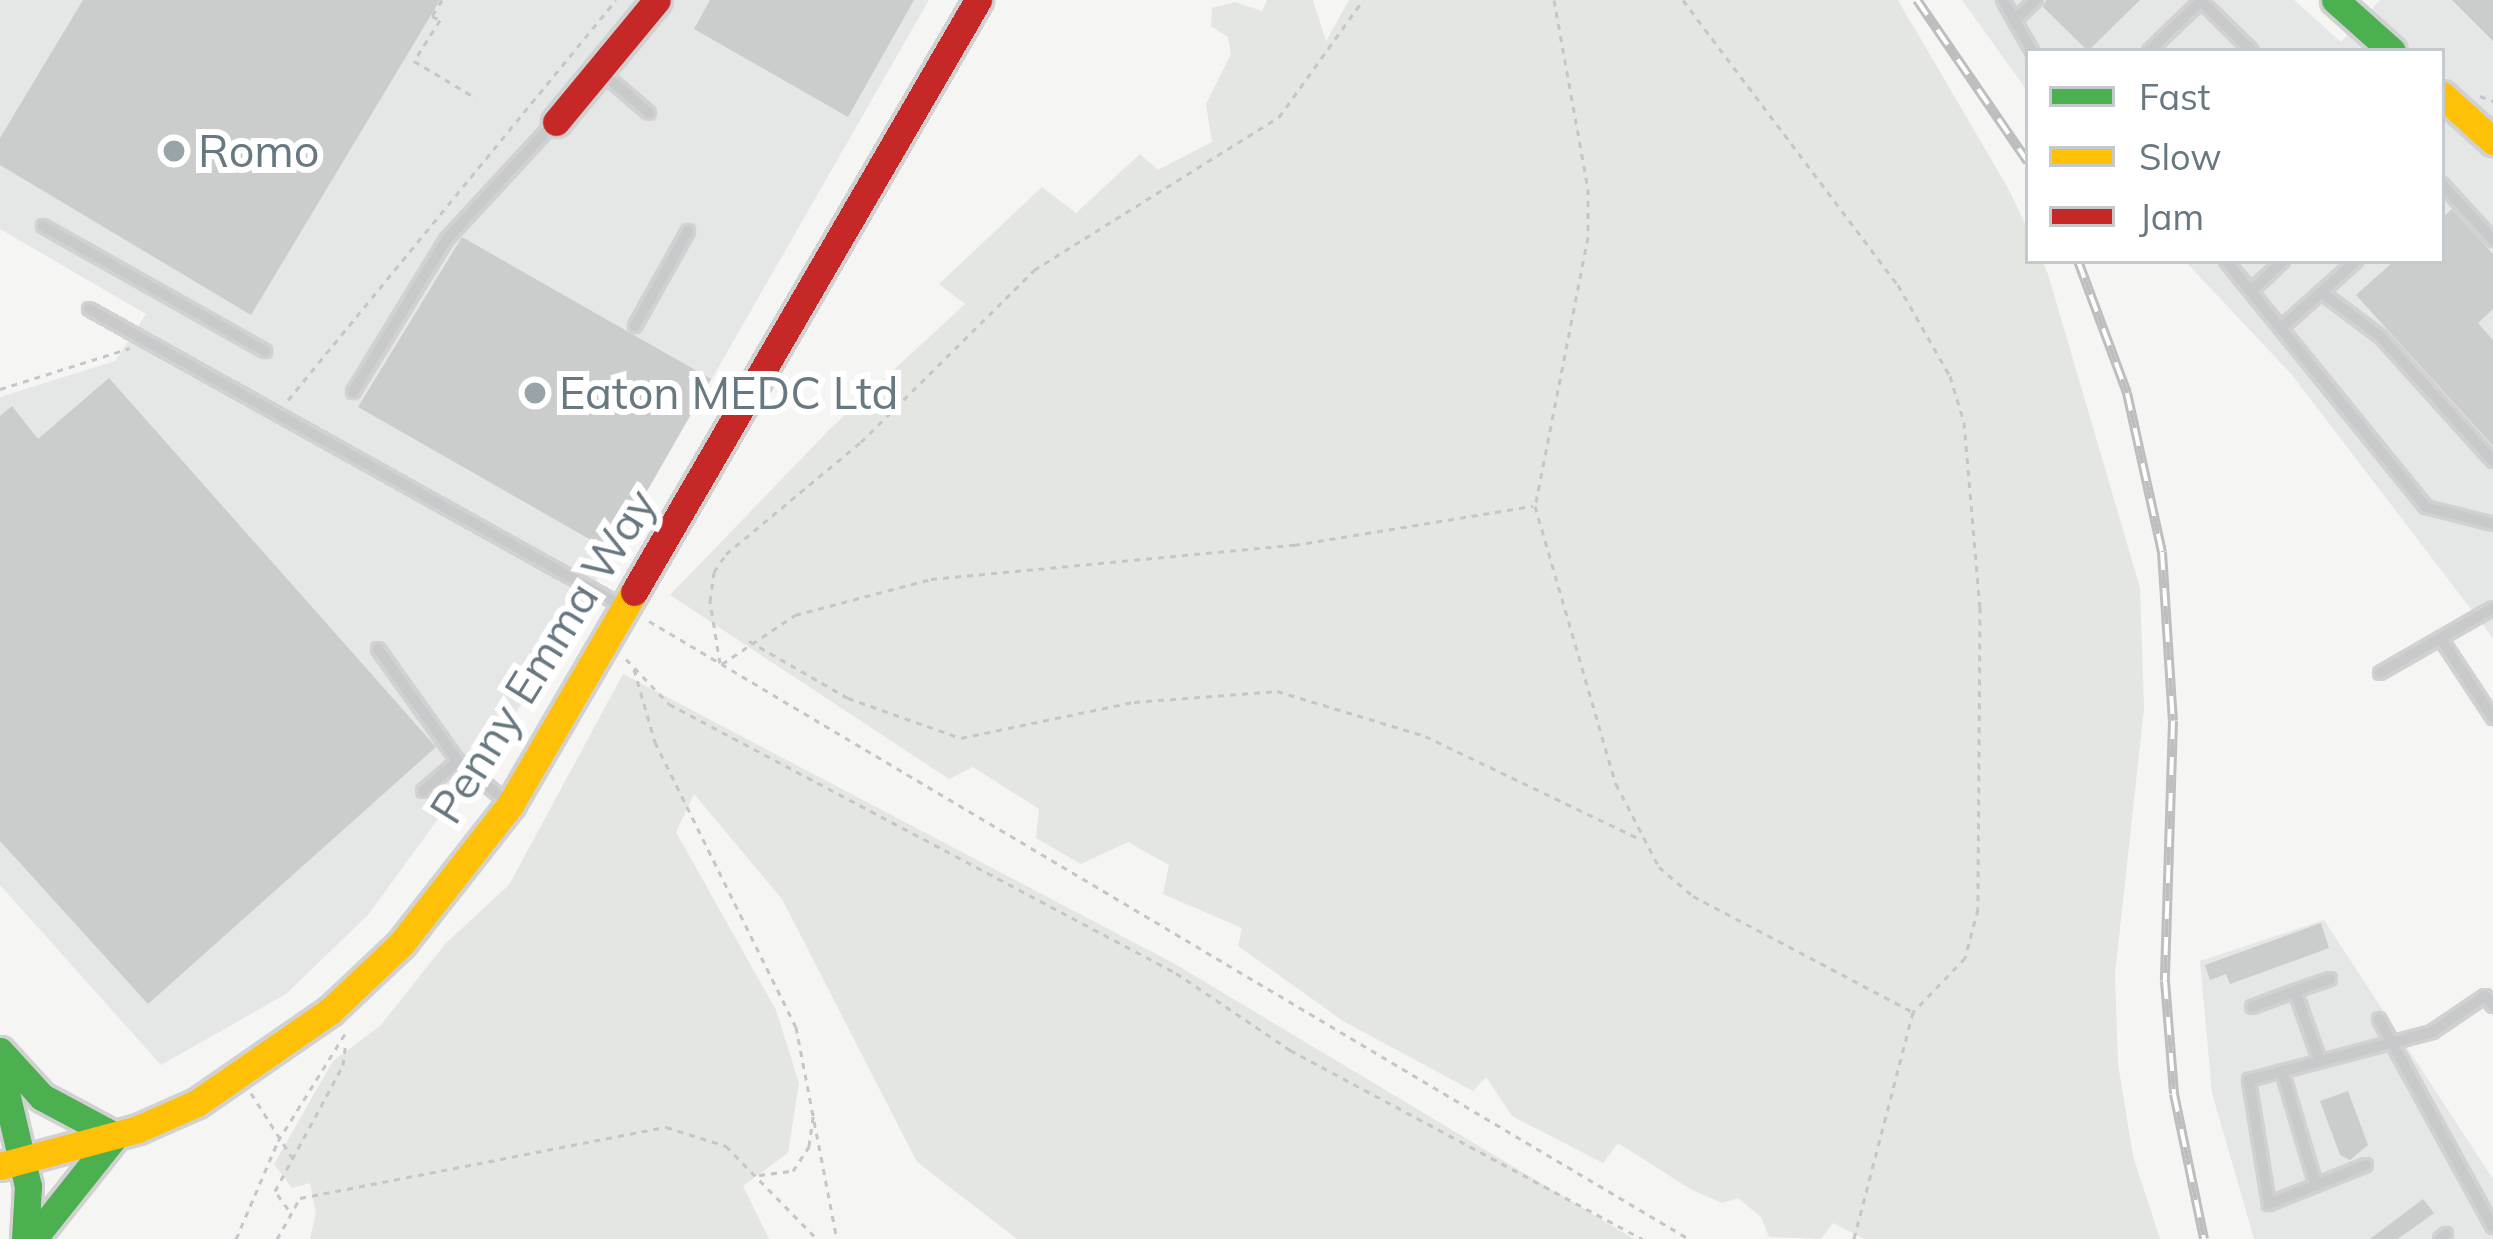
<!DOCTYPE html>
<style>
body{margin:0}
#map{position:relative;width:2493px;height:1239px;overflow:hidden;background:#f5f5f4;font-family:Mulish,sans-serif}
div>[style]{position:absolute}
[style*='--x']{left:calc(var(--x)*1px);top:calc(var(--y)*1px);width:calc(var(--w)*1px);rotate:calc(var(--a)*1deg)}
.built>*{inset:0;background:#e5e6e6}
.green>*{inset:0;background:#e4e6e1}
.building>*{inset:0;background:#cbcdcd}
.path>*{height:3px;margin-top:-1.5px;transform-origin:0;background:repeating-linear-gradient(90deg,#c5c6c7 0 6px,transparent 0 12px)}
.roads{filter:drop-shadow(3px 0 #d1d1d1) drop-shadow(-3px 0 #d1d1d1) drop-shadow(0 3px #d1d1d1) drop-shadow(0 -3px #d1d1d1)}
.lane>*{height:10px;margin:-5px;padding:0 5px;transform-origin:5px;border-radius:5px;background:#c7c9ca}
.fast>*{height:27px;margin:-13.5px;padding:0 13.5px;transform-origin:13.5px;border-radius:13.5px;background:#4caf50}
.slow>*{height:27px;margin:-13.5px;padding:0 13.5px;transform-origin:13.5px;border-radius:13.5px;background:#ffc107}
.jam>*{height:27px;margin:-13.5px;padding:0 13.5px;transform-origin:13.5px;border-radius:13.5px;background:#c62828}
.rail>*{height:10px;margin-top:-5px;transform-origin:0;background:repeating-linear-gradient(90deg,#fff 0 18px,#bdbfbf 0 36px);box-sizing:border-box;border-block:3px solid #bdbfbf}
.dots>*{width:33px;height:33px;translate:-50% -50%;box-sizing:border-box;border:6px solid #fff;border-radius:50%}
span{translate:-50% -50%;white-space:nowrap;text-align:center;line-height:1.15;-webkit-text-stroke:12px #fff;paint-order:stroke}
.poi-label{font-size:45px;color:#687880}
.left{translate:0 -50%;text-align:left}
.street-label{font-size:45px;color:#687880}
.legend{position:absolute;left:2025px;top:48px;width:420px;height:216px;box-sizing:border-box;background:#fff;border:3px solid #c3c9cc;margin:0;padding:15px 21px;list-style:none;font-size:36px;color:#687880}
.legend li{display:flex;align-items:center;gap:24px;height:60px}
.legend b{width:60px;border:3px solid #c3c9cc}
</style>
<div id="map">
<div class="built">
<div style="clip-path:polygon(0 0,929px 0,538px 682px,368px 915px,286px 994px,161px 1065px,0 885px,0 397px,115px 361px,146px 314px,0 229px)"></div>
<div style="clip-path:polygon(1962px 0,2294px 0,2341px 42px,2380px 0,2493px 0,2493px 638px,2292px 375px,2185px 261px,2442px 261px,2442px 51px,2028px 51px,2028px 92px)"></div>
<div style="clip-path:polygon(2324px 920px,2493px 1179px,2493px 1239px,2254px 1239px,2212px 1093px,2200px 961px)"></div>
</div>
<div class="green">
<div style="clip-path:polygon(1267px 0,1313px 0,1326px 41px,1349px 0,1898px 0,2009px 190px,2028px 230px,2028px 261px,2042px 261px,2048px 274px,2140px 588px,2144px 708px,2115px 974px,2118px 1064px,2133px 1156px,2160px 1239px,1864px 1239px,1833px 1223px,1821px 1239px,1769px 1237px,1761px 1217px,1738px 1198px,1722px 1203px,1692px 1190px,1618px 1143px,1603px 1163px,1512px 1116px,1486px 1077px,1473px 1091px,1343px 1021px,1238px 946px,1242px 928px,1163px 894px,1169px 865px,1128px 842px,1081px 864px,1036px 838px,1039px 809px,973px 767px,949px 779px,670px 595px,831px 428px,965px 304px,939px 284px,1042px 187px,1076px 213px,1140px 154px,1158px 170px,1212px 142px,1206px 104px,1231px 54px,1228px 37px,1211px 26px,1212px 8px,1235px 2px,1262px 11px)"></div>
<div style="clip-path:polygon(623px 674px,1175px 964px,1634px 1239px,1017px 1239px,917px 1162px,782px 899px,694px 794px,676px 832px,776px 1010px,799px 1083px,788px 1153px,743px 1186px,769px 1239px,310px 1239px,316px 1213px,310px 1183px,292px 1188px,274px 1164px,333px 1061px,380px 1026px,446px 943px,509px 885px)"></div>
</div>
<div class="building">
<div style="clip-path:polygon(83px 0,440px 0,251px 315px,0 165px,0 138px)"></div>
<div style="clip-path:polygon(710px 0,914px 0,848px 117px,694px 29px)"></div>
<div style="clip-path:polygon(2046px 0,2140px 0,2088px 51px,2043px 7px)"></div>
<div style="clip-path:polygon(2452px 0,2493px 0,2493px 41px)"></div>
<div style="clip-path:polygon(2452px 209px,2493px 254px,2493px 309px,2478px 323px,2493px 340px,2493px 446px,2356px 295px,2394px 261px,2442px 261px,2442px 218px)"></div>
<div style="clip-path:polygon(462px 237px,711px 379px,612px 552px,358px 407px)"></div>
<div style="clip-path:polygon(109px 378px,436px 747px,148px 1004px,0 841px,0 416px,12px 406px,38px 439px)"></div>
<div style="clip-path:polygon(2321px 923px,2329px 948px,2230px 984px,2226px 974px,2210px 980px,2205px 965px)"></div>
<div style="clip-path:polygon(2348px 1091px,2368px 1145px,2350px 1160px,2340px 1155px,2320px 1101px)"></div>
<div style="clip-path:polygon(2423px 1199px,2434px 1213px,2398px 1239px,2370px 1239px)"></div>
</div>
<div class="path">
<div style="--x:442;--y:0;--w:19;--a:122"></div>
<div style="--x:432;--y:16;--w:9;--a:27"></div>
<div style="--x:440;--y:20;--w:49;--a:122.4"></div>
<div style="--x:414;--y:61;--w:72;--a:30.8"></div>
<div style="--x:1554;--y:0;--w:192;--a:79.8"></div>
<div style="--x:1588;--y:189;--w:48;--a:90"></div>
<div style="--x:1588;--y:237;--w:274;--a:101.1"></div>
<div style="--x:1535;--y:506;--w:290;--a:73.8"></div>
<div style="--x:1616;--y:784;--w:93;--a:62.6"></div>
<div style="--x:1659;--y:867;--w:45;--a:40.5"></div>
<div style="--x:1693;--y:896;--w:249;--a:27.8"></div>
<div style="--x:1683;--y:0;--w:357;--a:53"></div>
<div style="--x:1898;--y:285;--w:105;--a:60.3"></div>
<div style="--x:1950;--y:376;--w:48;--a:73.1"></div>
<div style="--x:1964;--y:422;--w:186;--a:85.1"></div>
<div style="--x:1980;--y:607;--w:302;--a:90.4"></div>
<div style="--x:1978;--y:909;--w:51;--a:104.9"></div>
<div style="--x:1965;--y:958;--w:75;--a:133.9"></div>
<div style="--x:1913;--y:1012;--w:235;--a:104.6"></div>
<div style="--x:2480;--y:96;--w:14;--a:21"></div>
<div style="--x:0;--y:389;--w:136;--a:-17.5"></div>
<div style="--x:288;--y:400;--w:517;--a:-50.65"></div>
<div style="--x:649;--y:621;--w:1210;--a:30.72"></div>
<div style="--x:749;--y:641;--w:114;--a:29.9"></div>
<div style="--x:848;--y:698;--w:120;--a:19.5"></div>
<div style="--x:961;--y:738;--w:177;--a:-11.8"></div>
<div style="--x:1134;--y:702;--w:143;--a:-4.4"></div>
<div style="--x:1277;--y:691;--w:155;--a:16.9"></div>
<div style="--x:1425;--y:736;--w:238;--a:25.6"></div>
<div style="--x:626;--y:659;--w:62;--a:46.3"></div>
<div style="--x:669;--y:704;--w:574;--a:27.95"></div>
<div style="--x:1176;--y:973;--w:138;--a:34"></div>
<div style="--x:1290;--y:1050;--w:400;--a:28.2"></div>
<div style="--x:720;--y:663;--w:63;--a:-99.2"></div>
<div style="--x:710;--y:601;--w:29;--a:-82"></div>
<div style="--x:714;--y:572;--w:22;--a:-56"></div>
<div style="--x:726;--y:554;--w:175;--a:-39.7"></div>
<div style="--x:861;--y:442;--w:244;--a:-44.8"></div>
<div style="--x:1034;--y:270;--w:289;--a:-32"></div>
<div style="--x:1279;--y:117;--w:144;--a:-54.3"></div>
<div style="--x:722;--y:664;--w:88;--a:-33.9"></div>
<div style="--x:795;--y:615;--w:141;--a:-14.8"></div>
<div style="--x:931;--y:579;--w:365;--a:-5.4"></div>
<div style="--x:1294;--y:545;--w:242;--a:-9.3"></div>
<div style="--x:634;--y:669;--w:76;--a:74"></div>
<div style="--x:655;--y:742;--w:318;--a:63.7"></div>
<div style="--x:796;--y:1027;--w:216;--a:79.1"></div>
<div style="--x:251;--y:1093;--w:78;--a:57.5"></div>
<div style="--x:759;--y:1175;--w:34;--a:-7"></div>
<div style="--x:793;--y:1171;--w:30;--a:-57"></div>
<div style="--x:809;--y:1146;--w:34;--a:-82"></div>
<div style="--x:288;--y:1209;--w:22;--a:-126"></div>
<div style="--x:275;--y:1191;--w:143;--a:-61.6"></div>
<div style="--x:343;--y:1065;--w:23;--a:-83"></div>
<div style="--x:236;--y:1239;--w:107;--a:-66.8"></div>
<div style="--x:278;--y:1141;--w:128;--a:-58"></div>
<div style="--x:277;--y:1239;--w:47;--a:-60.7"></div>
<div style="--x:300;--y:1198;--w:373;--a:-11"></div>
<div style="--x:666;--y:1127;--w:63;--a:17.6"></div>
<div style="--x:726;--y:1146;--w:130;--a:45.6"></div>
</div>
<div class="roads">
<div class="lane">
<div style="--x:2003;--y:0;--w:59;--a:60.4"></div>
<div style="--x:2015;--y:20;--w:29;--a:-44"></div>
<div style="--x:2149;--y:51;--w:72;--a:-43.9"></div>
<div style="--x:2201;--y:1;--w:71;--a:44.4"></div>
<div style="--x:601;--y:72;--w:63;--a:40.5"></div>
<div style="--x:2442;--y:184;--w:76;--a:47.7"></div>
<div style="--x:43;--y:226;--w:255;--a:29.4"></div>
<div style="--x:2226;--y:261;--w:317;--a:50.9"></div>
<div style="--x:2426;--y:507;--w:69;--a:14.2"></div>
<div style="--x:2251;--y:291;--w:44;--a:-43.2"></div>
<div style="--x:2321;--y:292;--w:75;--a:36.9"></div>
<div style="--x:2381;--y:337;--w:167;--a:47.9"></div>
<div style="--x:89;--y:309;--w:612;--a:29.12"></div>
<div style="--x:635;--y:326;--w:109;--a:-60.8"></div>
<div style="--x:2281;--y:328;--w:101;--a:-41.8"></div>
<div style="--x:353;--y:392;--w:178;--a:-58.5"></div>
<div style="--x:446;--y:240;--w:158;--a:-47.3"></div>
<div style="--x:2441;--y:639;--w:95;--a:56.6"></div>
<div style="--x:378;--y:649;--w:138;--a:54.5"></div>
<div style="--x:458;--y:761;--w:64;--a:39.9"></div>
<div style="--x:2380;--y:673;--w:130;--a:-29.9"></div>
<div style="--x:423;--y:791;--w:46;--a:-40.6"></div>
<div style="--x:2252;--y:1007;--w:46;--a:-20.4"></div>
<div style="--x:2379;--y:1019;--w:237;--a:61.3"></div>
<div style="--x:2320;--y:1061;--w:74;--a:-109.7"></div>
<div style="--x:2295;--y:991;--w:37;--a:-19"></div>
<div style="--x:2282;--y:1071;--w:119;--a:73.4"></div>
<div style="--x:2366;--y:1165;--w:105;--a:158.1"></div>
<div style="--x:2269;--y:1204;--w:126;--a:-99.2"></div>
<div style="--x:2249;--y:1080;--w:189;--a:-14.7"></div>
<div style="--x:2432;--y:1032;--w:64;--a:-34.2"></div>
<div style="--x:2485;--y:996;--w:13;--a:51"></div>
<div style="--x:2440;--y:1239;--w:8;--a:-40"></div>
</div>
<div class="fast">
<div style="--x:2335;--y:0;--w:76;--a:41.8"></div>
<div style="--x:0;--y:1051;--w:62;--a:47.6"></div>
<div style="--x:42;--y:1097;--w:83;--a:28.1"></div>
<div style="--x:115;--y:1136;--w:132;--a:128.5"></div>
<div style="--x:0;--y:1067;--w:122;--a:76.8"></div>
<div style="--x:28;--y:1186;--w:53;--a:93.2"></div>
</div>
<div class="slow">
<div style="--x:2442;--y:95;--w:69;--a:42"></div>
<div style="--x:0;--y:1166;--w:143;--a:-15"></div>
<div style="--x:138;--y:1129;--w:64;--a:-23.8"></div>
<div style="--x:197;--y:1103;--w:162;--a:-34.7"></div>
<div style="--x:330;--y:1011;--w:98;--a:-43.3"></div>
<div style="--x:401;--y:944;--w:177;--a:-51.9"></div>
<div style="--x:510;--y:805;--w:246;--a:-59.8"></div>
</div>
<div class="jam">
<div style="--x:556;--y:122;--w:158;--a:-50.4"></div>
<div style="--x:634;--y:592;--w:685;--a:-59.84"></div>
</div>
</div>
<div class="rail">
<div style="--x:1917;--y:0;--w:196;--a:55.6"></div>
<div style="--x:2078;--y:261;--w:141;--a:69.6"></div>
<div style="--x:2127;--y:393;--w:163;--a:77.6"></div>
<div style="--x:2162;--y:552;--w:169;--a:86.3"></div>
<div style="--x:2173;--y:721;--w:260;--a:91.8"></div>
<div style="--x:2165;--y:981;--w:113;--a:85.4"></div>
<div style="--x:2174;--y:1094;--w:148;--a:78.3"></div>
</div>
<div class="dots">
<div style="left:174px;top:151px;background:#99a4a9"></div>
<div style="left:535px;top:393px;background:#99a4a9"></div>
</div>
<div class="poi-label">
<span class="left" style="left:198px;top:151px">Romo</span>
<span class="left" style="left:559px;top:393px">Eaton MEDC Ltd</span>
</div>
<div class="street-label">
<span style="left:543px;top:656px;rotate:-58deg">Penny Emma Way</span>
</div>
<ul class="legend">
<li><b style="height:15px;background:#4caf50"></b>Fast</li>
<li><b style="height:15px;background:#ffc107"></b>Slow</li>
<li><b style="height:15px;background:#c62828"></b>Jam</li>
</ul>
</div>
